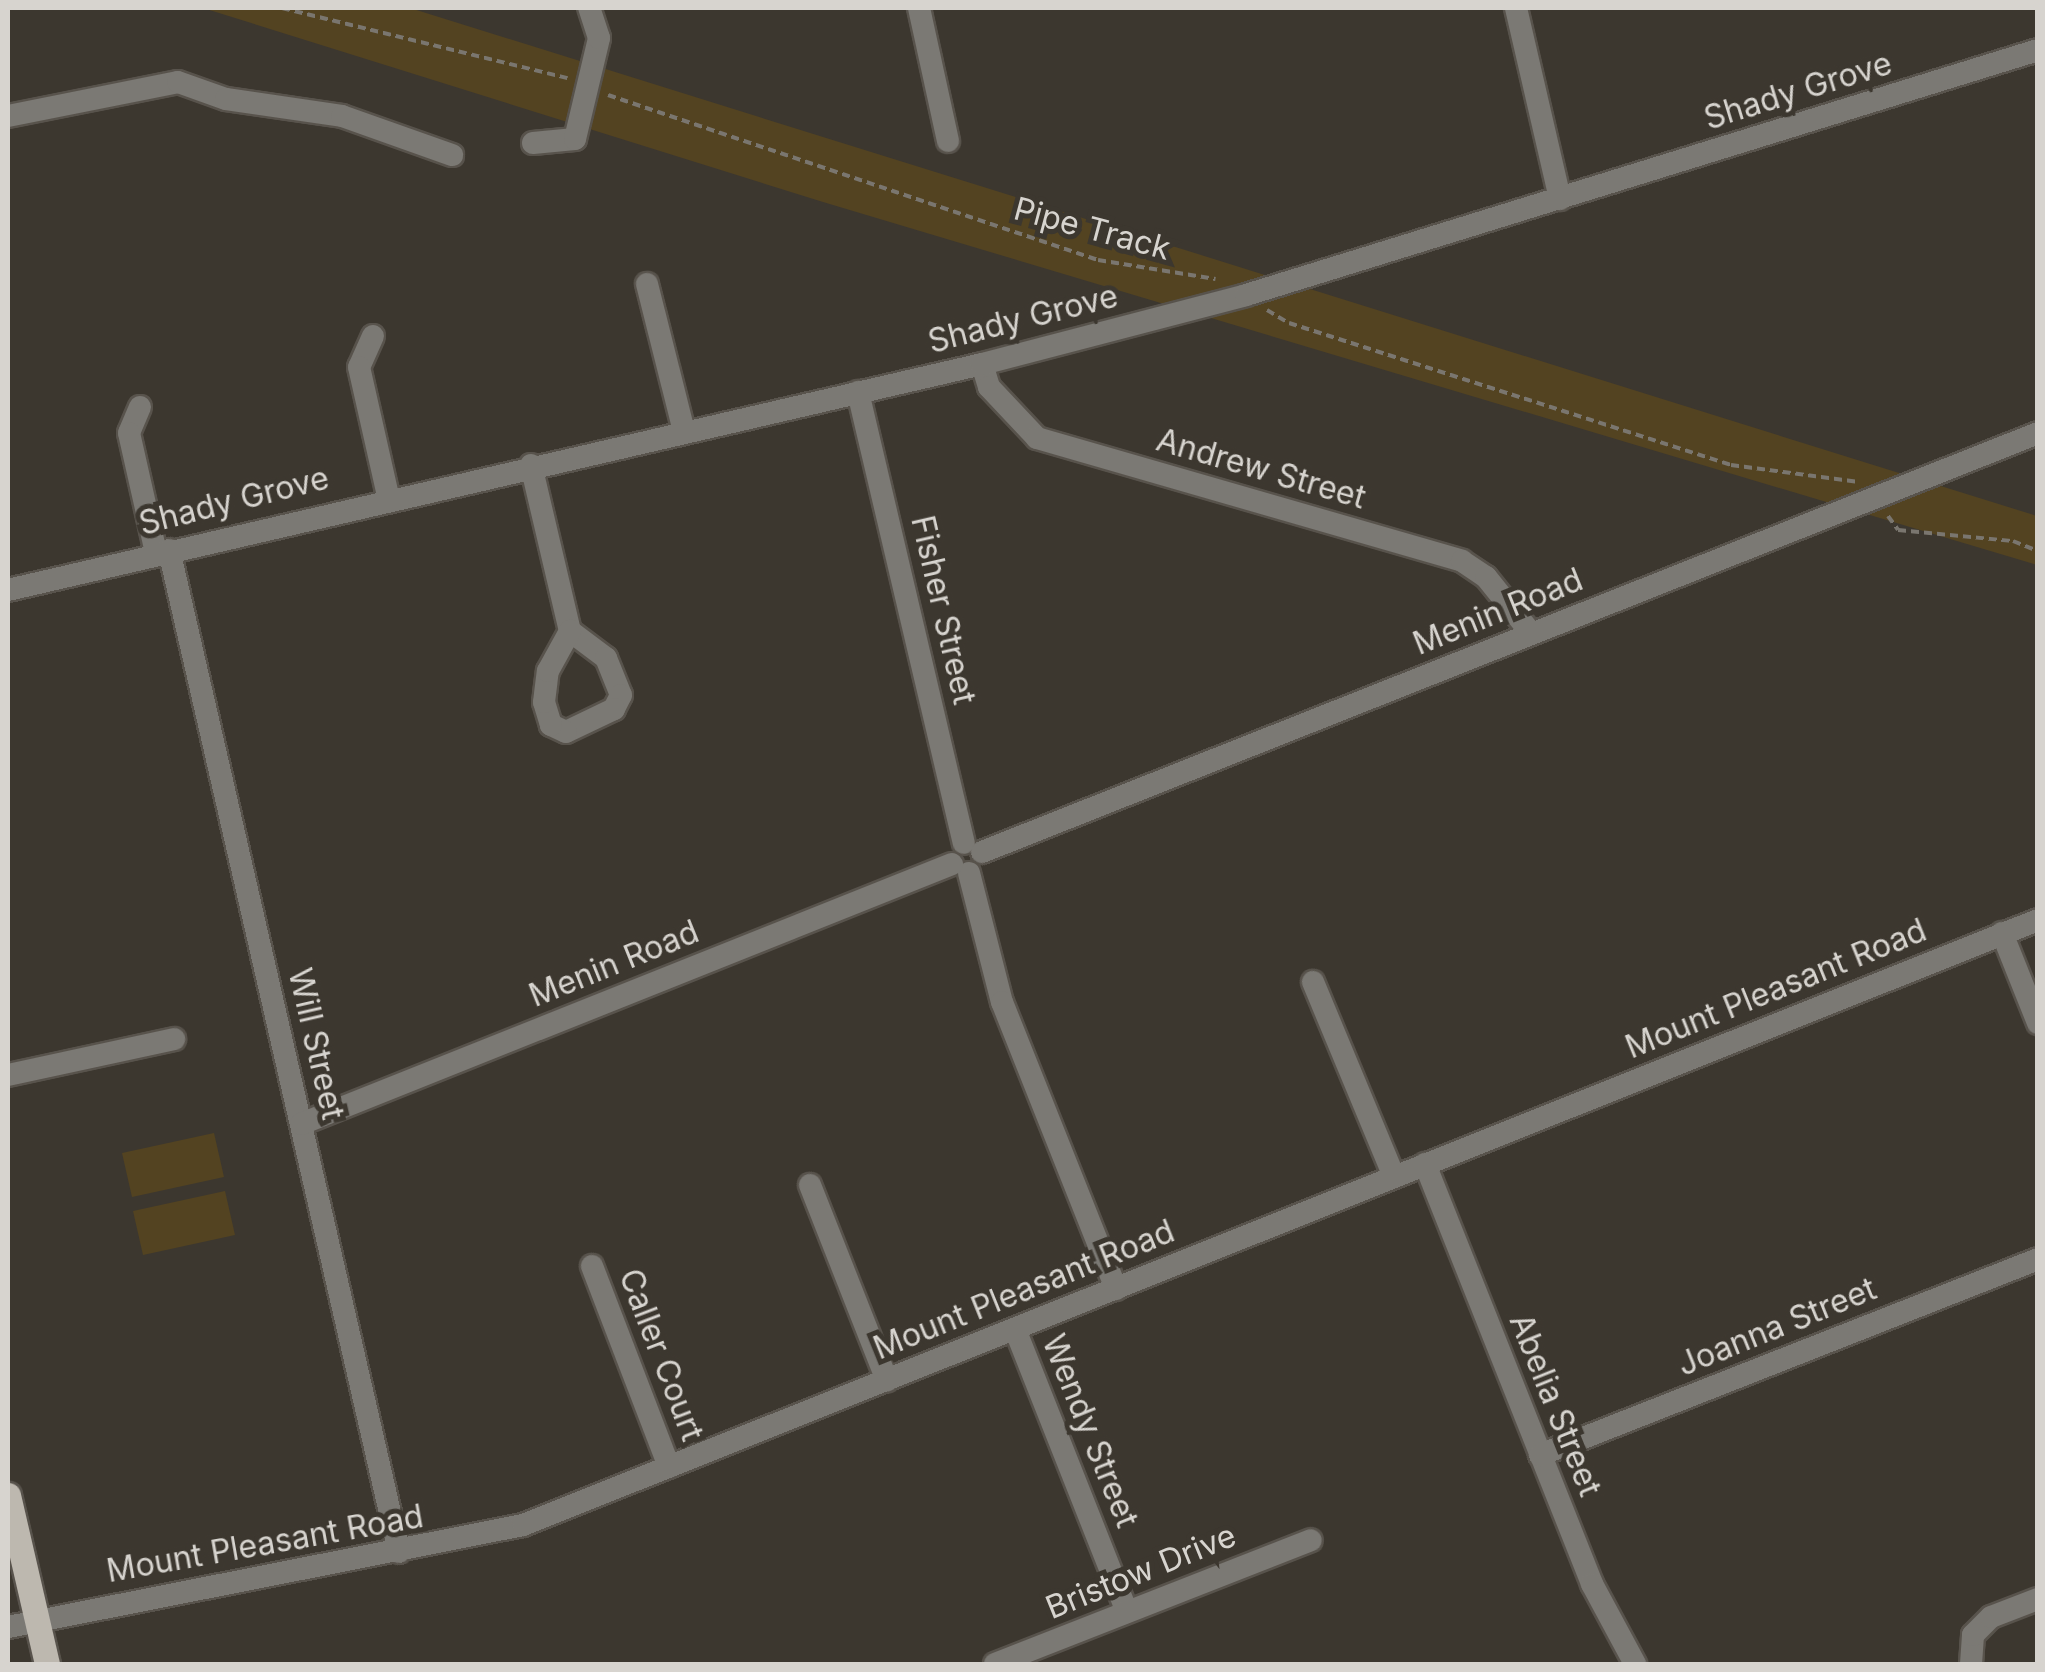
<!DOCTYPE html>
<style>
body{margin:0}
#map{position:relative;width:2045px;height:1672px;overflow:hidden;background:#3c372f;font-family:Inter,sans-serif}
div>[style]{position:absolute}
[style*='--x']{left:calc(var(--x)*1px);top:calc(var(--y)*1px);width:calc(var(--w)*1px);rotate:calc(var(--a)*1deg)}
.green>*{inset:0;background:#534321}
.path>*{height:4px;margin-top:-2px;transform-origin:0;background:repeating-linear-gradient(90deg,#7a766f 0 8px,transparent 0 13px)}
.roads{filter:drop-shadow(2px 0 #58534c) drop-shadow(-2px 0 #58534c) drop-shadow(0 2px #58534c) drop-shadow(0 -2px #58534c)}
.minor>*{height:22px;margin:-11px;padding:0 11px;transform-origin:11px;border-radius:11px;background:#7b7974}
.major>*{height:25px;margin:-12.5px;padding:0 12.5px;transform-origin:12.5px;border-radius:12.5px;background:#bdb8af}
span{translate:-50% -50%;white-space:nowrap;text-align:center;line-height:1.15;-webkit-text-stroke:10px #3c372f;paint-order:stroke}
.street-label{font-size:32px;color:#d7d4cf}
.frame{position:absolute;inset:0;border:10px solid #d7d4cf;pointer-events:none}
</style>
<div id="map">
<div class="green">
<div style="clip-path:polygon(203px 8px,410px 8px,2037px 516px,2037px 565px,823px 202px)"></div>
<div style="clip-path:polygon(214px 1133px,224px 1177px,132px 1197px,122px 1153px)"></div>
<div style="clip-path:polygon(225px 1191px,235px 1235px,143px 1255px,133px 1211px)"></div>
</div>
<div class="path">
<div style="--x:282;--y:8;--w:294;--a:13.8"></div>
<div style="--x:608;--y:95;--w:517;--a:18.61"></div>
<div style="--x:1098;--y:260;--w:119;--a:9.2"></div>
<div style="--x:1267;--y:310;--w:26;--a:31"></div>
<div style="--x:1289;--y:323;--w:464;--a:17.8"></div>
<div style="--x:1731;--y:465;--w:129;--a:7.6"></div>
<div style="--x:1888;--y:516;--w:17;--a:54"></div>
<div style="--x:1898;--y:530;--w:116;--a:5.5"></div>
<div style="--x:2013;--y:541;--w:27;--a:22"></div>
</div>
<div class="roads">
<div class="minor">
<div style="--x:919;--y:8;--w:136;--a:77.7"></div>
<div style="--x:1516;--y:8;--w:196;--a:77"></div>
<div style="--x:8;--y:116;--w:173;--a:-11.3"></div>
<div style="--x:178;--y:82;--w:51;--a:19.5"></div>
<div style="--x:226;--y:99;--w:117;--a:8.3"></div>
<div style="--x:342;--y:116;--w:117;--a:19.5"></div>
<div style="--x:533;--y:143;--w:42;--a:-5.4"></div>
<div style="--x:575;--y:139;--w:104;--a:-76.6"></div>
<div style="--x:599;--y:38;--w:32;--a:-108"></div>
<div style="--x:647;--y:284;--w:152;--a:75.9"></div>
<div style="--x:373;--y:336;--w:34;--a:114"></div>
<div style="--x:359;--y:367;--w:132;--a:77.3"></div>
<div style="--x:982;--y:364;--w:24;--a:73"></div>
<div style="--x:989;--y:387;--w:70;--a:46.7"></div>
<div style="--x:1037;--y:438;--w:442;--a:16.1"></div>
<div style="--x:1462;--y:561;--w:29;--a:34"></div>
<div style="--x:1486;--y:577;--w:72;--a:51.2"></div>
<div style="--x:858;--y:392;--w:463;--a:76.8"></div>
<div style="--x:140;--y:407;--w:28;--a:113"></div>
<div style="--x:129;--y:433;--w:123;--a:77.3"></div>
<div style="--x:531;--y:465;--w:171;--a:76.8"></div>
<div style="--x:570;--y:631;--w:45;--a:36.9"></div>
<div style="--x:606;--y:658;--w:40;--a:68"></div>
<div style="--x:621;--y:695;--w:16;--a:117"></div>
<div style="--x:614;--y:709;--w:53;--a:154.4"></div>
<div style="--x:566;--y:732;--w:17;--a:-155"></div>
<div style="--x:551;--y:725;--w:24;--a:-107"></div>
<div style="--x:544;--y:702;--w:31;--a:-83"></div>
<div style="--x:548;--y:671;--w:46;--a:-61.2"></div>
<div style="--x:169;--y:550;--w:1028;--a:77.07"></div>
<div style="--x:8;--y:590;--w:1000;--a:-13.06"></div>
<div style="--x:982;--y:364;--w:273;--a:-14.6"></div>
<div style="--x:1246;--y:295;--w:829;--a:-17.19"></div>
<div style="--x:982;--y:852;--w:1136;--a:-21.64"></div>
<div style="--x:969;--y:873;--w:133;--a:75.7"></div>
<div style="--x:1002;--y:1002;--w:309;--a:68.3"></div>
<div style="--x:2002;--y:933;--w:97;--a:68.2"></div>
<div style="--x:1313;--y:982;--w:211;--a:67.4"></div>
<div style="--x:8;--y:1075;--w:170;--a:-12.2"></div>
<div style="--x:301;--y:1124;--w:701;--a:-21.77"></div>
<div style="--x:1425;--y:1164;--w:452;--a:68.3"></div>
<div style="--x:1592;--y:1584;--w:91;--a:61.7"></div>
<div style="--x:810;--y:1185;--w:210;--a:68.5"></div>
<div style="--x:592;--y:1266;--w:215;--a:69"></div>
<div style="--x:1015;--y:1329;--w:304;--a:68.4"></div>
<div style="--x:1540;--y:1455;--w:535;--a:-21.48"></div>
<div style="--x:8;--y:1627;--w:525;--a:-11.2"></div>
<div style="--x:523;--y:1525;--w:1631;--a:-21.77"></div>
<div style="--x:995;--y:1664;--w:339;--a:-21.4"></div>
<div style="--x:1971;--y:1664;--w:29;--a:-86"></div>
<div style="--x:1973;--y:1635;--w:25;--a:-45"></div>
<div style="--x:1991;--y:1617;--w:50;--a:-21"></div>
</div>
<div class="major">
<div style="--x:8;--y:1495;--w:173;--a:77"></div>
</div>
</div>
<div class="street-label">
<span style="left:1798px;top:91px;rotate:-17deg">Shady Grove</span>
<span style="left:1092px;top:229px;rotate:15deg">Pipe Track</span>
<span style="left:1023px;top:319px;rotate:-14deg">Shady Grove</span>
<span style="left:1261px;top:469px;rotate:16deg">Andrew Street</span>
<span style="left:234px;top:501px;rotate:-14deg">Shady Grove</span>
<span style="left:943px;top:610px;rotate:77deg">Fisher Street</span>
<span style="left:1498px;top:612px;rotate:-22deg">Menin Road</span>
<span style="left:614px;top:964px;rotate:-22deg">Menin Road</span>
<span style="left:1776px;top:989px;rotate:-22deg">Mount Pleasant Road</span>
<span style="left:316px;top:1044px;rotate:77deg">Will Street</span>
<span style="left:1024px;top:1290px;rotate:-22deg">Mount Pleasant Road</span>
<span style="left:1777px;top:1327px;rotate:-22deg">Joanna Street</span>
<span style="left:661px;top:1355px;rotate:69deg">Caller Court</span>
<span style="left:1555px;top:1405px;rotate:68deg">Abelia Street</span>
<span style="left:1090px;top:1431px;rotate:68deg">Wendy Street</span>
<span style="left:265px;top:1544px;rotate:-10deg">Mount Pleasant Road</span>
<span style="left:1141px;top:1572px;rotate:-22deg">Bristow Drive</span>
</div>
<div class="frame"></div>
</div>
